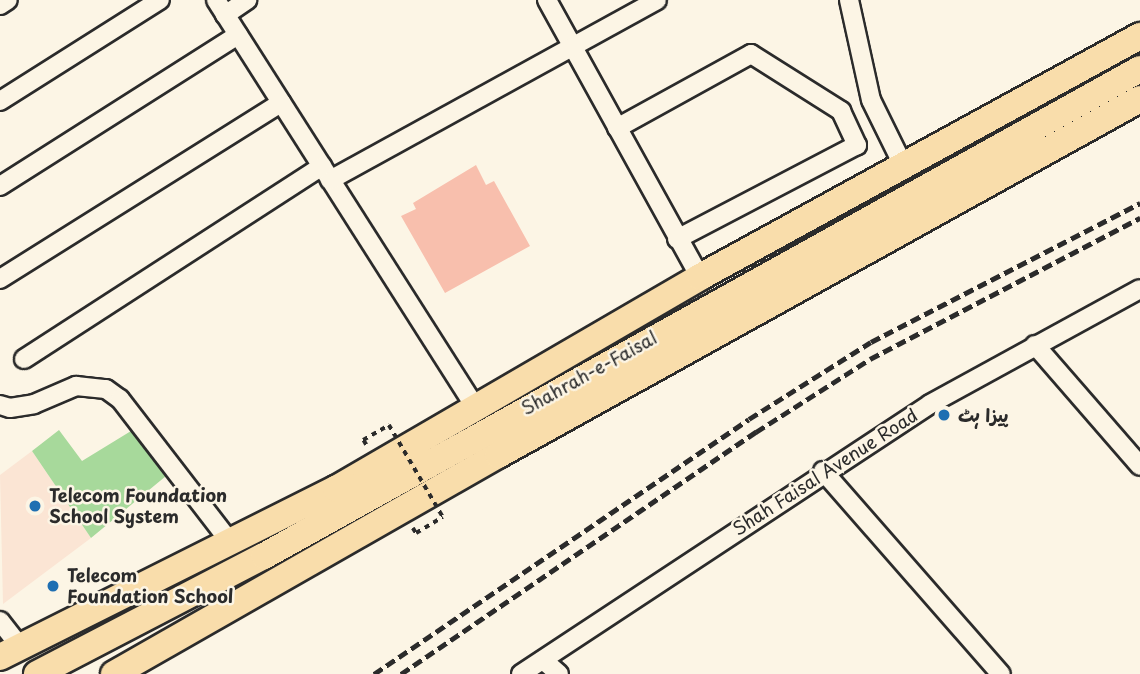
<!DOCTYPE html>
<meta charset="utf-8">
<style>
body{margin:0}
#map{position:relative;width:1140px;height:674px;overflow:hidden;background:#fcf5e5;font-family:"Playpen Sans","Playpen Sans Arabic",sans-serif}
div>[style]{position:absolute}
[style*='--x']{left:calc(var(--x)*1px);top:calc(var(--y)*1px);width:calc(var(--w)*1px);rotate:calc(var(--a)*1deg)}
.built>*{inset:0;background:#fbe5d4}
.green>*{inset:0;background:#a7d99b}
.building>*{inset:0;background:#f8bfad}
.path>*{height:3.5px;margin-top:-1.75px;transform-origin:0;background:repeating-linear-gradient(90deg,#2b2b2b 0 5px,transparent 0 10px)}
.roads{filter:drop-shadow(2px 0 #2b2b2b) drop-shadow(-2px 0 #2b2b2b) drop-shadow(0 2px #2b2b2b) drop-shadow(0 -2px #2b2b2b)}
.minor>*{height:18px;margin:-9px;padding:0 9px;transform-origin:9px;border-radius:9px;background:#fcf5e5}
.highway>*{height:26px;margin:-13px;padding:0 13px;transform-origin:13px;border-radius:13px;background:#f9ddab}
.rail>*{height:5px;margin-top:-2.5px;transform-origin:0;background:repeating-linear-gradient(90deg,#2b2b2b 0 10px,transparent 0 15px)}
.path-bridge>*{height:3.5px;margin-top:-1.75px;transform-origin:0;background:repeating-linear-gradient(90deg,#2b2b2b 0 5px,transparent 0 10px)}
.dots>*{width:19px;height:19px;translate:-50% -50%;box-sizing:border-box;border:4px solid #fcf5e5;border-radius:50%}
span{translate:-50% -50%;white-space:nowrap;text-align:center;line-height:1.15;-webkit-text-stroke:5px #fcf5e5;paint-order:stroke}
.street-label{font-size:18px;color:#2b2b2b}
.poi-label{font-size:18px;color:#2b2b2b;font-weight:700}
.left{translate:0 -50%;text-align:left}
</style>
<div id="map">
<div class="built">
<div style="clip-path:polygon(32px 451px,91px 538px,3px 604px,0 475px)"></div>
</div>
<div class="green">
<div style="clip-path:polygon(59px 430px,82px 461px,131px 431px,166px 476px,91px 538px,32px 451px)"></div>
</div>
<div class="building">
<div style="clip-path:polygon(476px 165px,486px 185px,494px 181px,530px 246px,445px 293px,401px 216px,416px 209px,413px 203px)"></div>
</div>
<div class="path">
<div style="--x:366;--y:445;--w:6;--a:-121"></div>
<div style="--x:363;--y:440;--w:30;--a:-30"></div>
<div style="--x:413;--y:528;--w:6;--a:59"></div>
<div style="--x:416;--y:533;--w:31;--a:-31"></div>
</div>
<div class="roads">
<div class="minor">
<div style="--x:216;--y:0;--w:484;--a:57.5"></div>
<div style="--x:547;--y:0;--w:316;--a:61.1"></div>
<div style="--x:849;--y:0;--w:102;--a:77.6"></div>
<div style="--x:871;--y:100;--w:75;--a:63.8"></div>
<div style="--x:0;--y:5;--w:9;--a:-32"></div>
<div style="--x:225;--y:15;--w:27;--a:-34"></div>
<div style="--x:0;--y:101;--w:189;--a:-32.3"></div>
<div style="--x:617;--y:128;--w:153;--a:-28.9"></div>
<div style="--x:751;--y:54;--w:107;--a:32.3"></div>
<div style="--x:841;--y:111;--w:38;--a:65"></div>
<div style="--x:857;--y:145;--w:203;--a:152.4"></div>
<div style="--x:330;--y:180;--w:373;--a:-28.8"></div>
<div style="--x:0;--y:186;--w:282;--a:-32.4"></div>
<div style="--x:0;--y:279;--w:332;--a:-32.1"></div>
<div style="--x:1035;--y:345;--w:160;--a:49"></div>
<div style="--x:24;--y:359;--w:355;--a:-32.9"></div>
<div style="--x:0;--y:405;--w:10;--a:17"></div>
<div style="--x:10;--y:408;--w:24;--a:-9"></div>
<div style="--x:34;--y:404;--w:46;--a:-23.2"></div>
<div style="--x:76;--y:386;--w:30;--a:6"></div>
<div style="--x:106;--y:389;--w:17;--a:36"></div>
<div style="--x:120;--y:399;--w:180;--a:52.4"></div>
<div style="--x:823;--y:471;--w:270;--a:48.8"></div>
<div style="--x:0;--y:621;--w:33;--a:52"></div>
<div style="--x:543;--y:660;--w:21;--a:41"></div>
<div style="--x:521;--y:674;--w:490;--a:-33.4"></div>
<div style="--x:930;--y:404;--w:239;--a:-28.7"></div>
</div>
<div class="highway">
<div style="--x:336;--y:489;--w:421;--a:-30.2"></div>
<div style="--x:700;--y:277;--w:502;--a:-28.71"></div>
<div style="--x:0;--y:657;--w:376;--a:-26.6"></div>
<div style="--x:336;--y:489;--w:18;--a:-6"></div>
<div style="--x:37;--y:674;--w:256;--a:-27.5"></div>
<div style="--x:264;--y:556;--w:1002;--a:-29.07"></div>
<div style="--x:114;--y:674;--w:442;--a:-29.7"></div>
<div style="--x:498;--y:455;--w:734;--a:-29.01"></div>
</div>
</div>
<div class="rail">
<div style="--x:374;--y:674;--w:453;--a:-34.2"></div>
<div style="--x:749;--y:419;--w:144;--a:-32.3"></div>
<div style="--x:871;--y:342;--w:303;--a:-27.3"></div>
<div style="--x:401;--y:674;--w:430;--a:-34.3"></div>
<div style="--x:756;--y:432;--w:135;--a:-32.6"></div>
<div style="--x:870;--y:359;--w:305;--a:-27.6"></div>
</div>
<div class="path-bridge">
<div style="--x:389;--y:425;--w:107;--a:59.6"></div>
</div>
<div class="dots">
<div style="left:944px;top:415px;background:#1f6fb2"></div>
<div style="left:35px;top:506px;background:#1f6fb2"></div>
<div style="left:53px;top:586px;background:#1f6fb2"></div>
</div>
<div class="street-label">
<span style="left:589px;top:373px;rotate:-29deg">Shahrah-e-Faisal</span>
<span style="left:825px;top:472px;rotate:-33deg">Shah Faisal Avenue Road</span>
</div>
<div class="poi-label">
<span class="left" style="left:958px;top:415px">پیزا ہٹ</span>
<span class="left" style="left:49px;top:506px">Telecom Foundation<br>School System</span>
<span class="left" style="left:67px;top:586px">Telecom<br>Foundation School</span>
</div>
</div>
